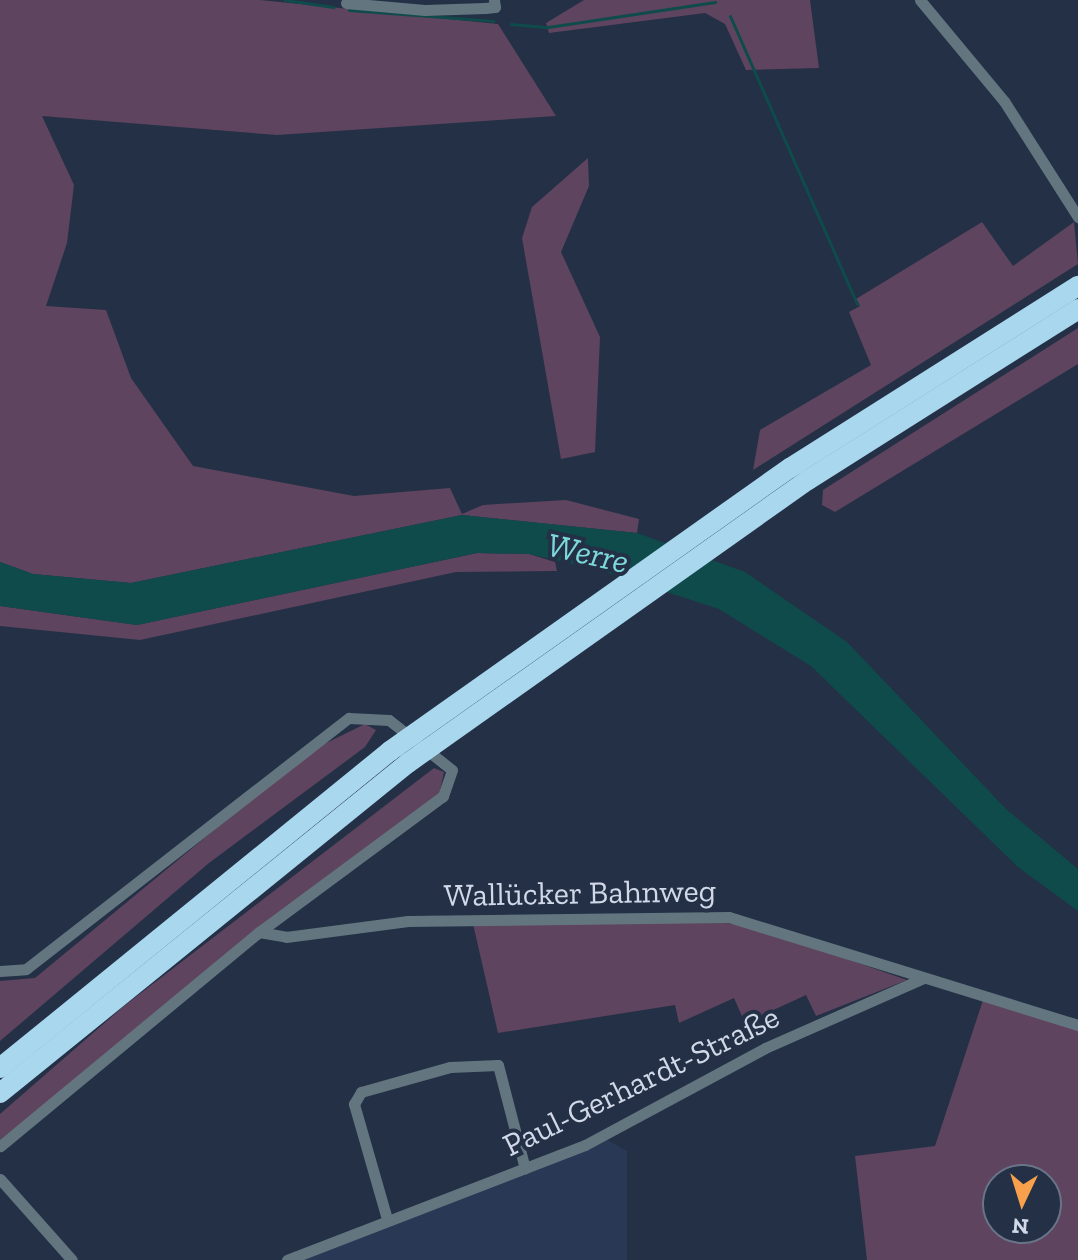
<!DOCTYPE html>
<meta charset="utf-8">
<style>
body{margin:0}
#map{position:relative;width:1078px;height:1260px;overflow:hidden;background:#233046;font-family:"Zilla Slab",serif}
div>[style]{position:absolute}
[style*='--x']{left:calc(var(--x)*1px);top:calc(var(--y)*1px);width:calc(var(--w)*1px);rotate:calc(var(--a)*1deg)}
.built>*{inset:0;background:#293955}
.green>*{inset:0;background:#5e445f}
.water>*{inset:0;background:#104b4c}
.stream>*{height:3px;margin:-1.5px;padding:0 1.5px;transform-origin:1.5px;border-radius:1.5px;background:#104b4c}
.street>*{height:11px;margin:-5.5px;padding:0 5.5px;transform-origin:5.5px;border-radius:5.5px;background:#63767f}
.highway>*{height:20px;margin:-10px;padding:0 10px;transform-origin:10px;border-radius:10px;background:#a9d7ee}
.highway-bridge>*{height:20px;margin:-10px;padding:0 10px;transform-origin:10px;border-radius:10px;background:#a9d7ee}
span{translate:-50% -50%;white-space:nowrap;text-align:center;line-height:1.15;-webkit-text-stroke:8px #233046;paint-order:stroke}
.street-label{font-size:32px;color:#d1d9e8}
.water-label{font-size:34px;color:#7dd8da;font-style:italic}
.north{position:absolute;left:982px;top:1164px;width:80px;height:80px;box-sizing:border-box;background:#233046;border:2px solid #697487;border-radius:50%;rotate:184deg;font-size:22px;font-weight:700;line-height:32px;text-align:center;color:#d1d9e8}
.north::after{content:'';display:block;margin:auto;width:28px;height:36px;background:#f9a04d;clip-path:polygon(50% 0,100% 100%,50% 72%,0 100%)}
</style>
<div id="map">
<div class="built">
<div style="clip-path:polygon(604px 1138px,627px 1151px,627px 1260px,297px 1260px)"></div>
</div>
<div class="green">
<div style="clip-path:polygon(0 0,260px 0,498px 24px,556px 116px,277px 135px,42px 116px,74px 185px,67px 243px,46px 306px,106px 310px,131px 378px,193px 466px,354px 496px,450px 488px,462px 514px,483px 505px,566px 500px,639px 519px,637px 533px,462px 515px,131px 583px,33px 574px,0 562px)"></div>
<div style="clip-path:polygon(584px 0,810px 0,819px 68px,746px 70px,725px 24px,705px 13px,549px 33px,546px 23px)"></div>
<div style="clip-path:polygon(588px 158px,589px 186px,561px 252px,600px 337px,595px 452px,561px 459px,522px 238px,532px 207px)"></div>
<div style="clip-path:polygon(982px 222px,1013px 266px,1074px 222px,1078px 264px,753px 470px,760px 430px,871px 365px,849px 312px,860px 306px,856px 299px)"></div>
<div style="clip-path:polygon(1078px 328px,1078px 364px,835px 512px,822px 505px,823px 490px)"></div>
<div style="clip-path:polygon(477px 553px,529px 554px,555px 562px,557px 571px,456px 572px,140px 640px,0 626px,0 606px,137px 625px)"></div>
<div style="clip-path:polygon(365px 724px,376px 730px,365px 747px,209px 863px,0 1041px,0 981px,35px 978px,310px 751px)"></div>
<div style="clip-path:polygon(434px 768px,444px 772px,439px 795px,0 1140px,0 1114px,124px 1006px)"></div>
<div style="clip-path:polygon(700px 920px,752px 926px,907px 980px,816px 1016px,806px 995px,745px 1023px,734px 998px,679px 1023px,675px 1005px,498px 1033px,473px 924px)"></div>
<div style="clip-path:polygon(evenodd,983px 1000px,1078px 1030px,1078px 1260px,867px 1260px,855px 1156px,935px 1146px,983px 1000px,998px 1180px,1046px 1180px,1046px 1228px,998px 1228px,998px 1180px)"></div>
</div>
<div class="water">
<div style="clip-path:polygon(462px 515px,637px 533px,745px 572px,847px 642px,1006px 809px,1078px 869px,1078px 911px,1018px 867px,811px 666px,719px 609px,599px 570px,529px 554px,477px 553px,137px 625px,0 606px,0 562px,33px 574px,131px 583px)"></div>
</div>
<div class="stream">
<div style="--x:285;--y:0;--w:49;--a:8.3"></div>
<div style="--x:349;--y:10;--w:145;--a:4.3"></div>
<div style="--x:730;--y:16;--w:315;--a:66.2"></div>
<div style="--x:511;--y:24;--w:37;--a:5"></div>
<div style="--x:548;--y:27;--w:169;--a:-8.5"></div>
</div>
<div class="street">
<div style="--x:920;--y:0;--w:131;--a:50.3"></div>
<div style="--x:1004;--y:101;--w:138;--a:57.5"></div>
<div style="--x:346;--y:3;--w:79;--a:5.1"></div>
<div style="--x:425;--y:10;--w:60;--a:-1.9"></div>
<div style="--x:485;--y:8;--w:10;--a:-6"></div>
<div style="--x:495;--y:7;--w:7;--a:-98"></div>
<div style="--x:259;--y:932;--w:27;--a:10"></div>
<div style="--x:286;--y:937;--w:123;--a:-7.5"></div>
<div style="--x:408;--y:921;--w:321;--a:-0.7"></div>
<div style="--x:729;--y:917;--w:365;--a:17.2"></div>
<div style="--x:0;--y:971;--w:26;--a:-4"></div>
<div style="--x:26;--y:969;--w:409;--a:-37.9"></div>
<div style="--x:349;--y:718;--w:40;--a:2.9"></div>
<div style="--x:389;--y:720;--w:80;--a:38.4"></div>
<div style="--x:452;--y:770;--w:28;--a:109"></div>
<div style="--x:443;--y:796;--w:229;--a:143.5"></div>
<div style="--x:259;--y:932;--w:336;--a:140.4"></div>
<div style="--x:0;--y:1179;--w:108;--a:48.4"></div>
<div style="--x:387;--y:1219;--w:120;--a:-106"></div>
<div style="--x:354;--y:1104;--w:14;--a:-60"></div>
<div style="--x:361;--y:1092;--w:92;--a:-15.7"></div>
<div style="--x:450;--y:1067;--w:48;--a:-2.4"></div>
<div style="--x:498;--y:1065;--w:107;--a:75.4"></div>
<div style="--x:287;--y:1260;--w:319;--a:-21.1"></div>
<div style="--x:585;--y:1145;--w:204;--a:-28.3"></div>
<div style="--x:765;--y:1048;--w:174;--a:-23.8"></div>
</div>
<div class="highway">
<div style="--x:790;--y:468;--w:341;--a:-32.3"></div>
<div style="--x:808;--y:480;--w:320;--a:-32.3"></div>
<div style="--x:0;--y:1068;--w:503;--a:-39.1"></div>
<div style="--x:0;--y:1093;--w:525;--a:-38.97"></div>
</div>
<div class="highway-bridge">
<div style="--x:390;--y:751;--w:490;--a:-35.3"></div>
<div style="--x:408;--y:763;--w:490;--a:-35.3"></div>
</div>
<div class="street-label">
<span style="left:580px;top:893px;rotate:-1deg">Wallücker Bahnweg</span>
<span style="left:641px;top:1081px;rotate:-26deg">Paul-Gerhardt-Straße</span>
</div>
<div class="water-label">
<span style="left:588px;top:553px;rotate:13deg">Werre</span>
</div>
<div class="north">N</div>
</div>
